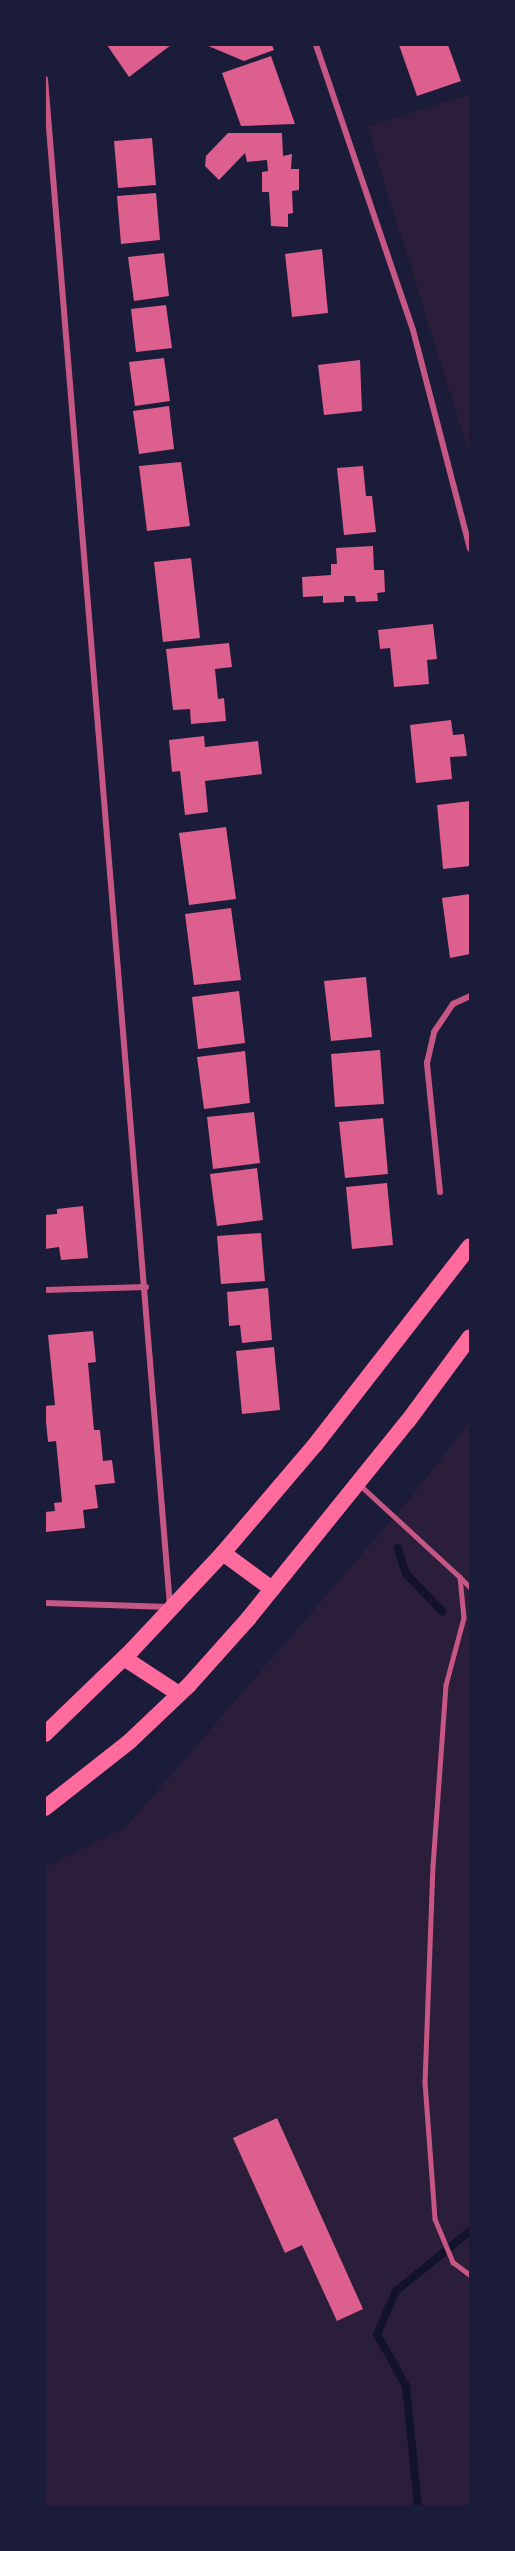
<!DOCTYPE html>
<style>
body{margin:0}
#map{position:relative;width:515px;height:2551px;overflow:hidden;background:#1b1b3a;font-family:Roboto,sans-serif}
div>[style]{position:absolute}
[style*='--x']{left:calc(var(--x)*1px);top:calc(var(--y)*1px);width:calc(var(--w)*1px);rotate:calc(var(--a)*1deg)}
.green>*{inset:0;background:#2a1e3b}
.stream>*{height:8px;margin:-4px;padding:0 4px;transform-origin:4px;border-radius:4px;background:#12122b}
.building>*{inset:0;background:#dd5f8e}
.service>*{height:4.5px;margin:-2.25px;padding:0 2.25px;transform-origin:2.25px;border-radius:2.25px;background:#c65784}
.minor>*{height:6px;margin:-3px;padding:0 3px;transform-origin:3px;border-radius:3px;background:#c65784}
.trunk>*{height:16px;margin:-8px;padding:0 8px;transform-origin:8px;border-radius:8px;background:#ff6b9d}
span{translate:-50% -50%;white-space:nowrap;text-align:center;line-height:1.15;-webkit-text-stroke:6px #1b1b3a;paint-order:stroke}
.frame{position:absolute;inset:0;border:46px solid #1b1b3a;pointer-events:none}
</style>
<div id="map">
<div class="green">
<div style="clip-path:polygon(470px 94px,470px 457px,367px 127px)"></div>
<div style="clip-path:polygon(470px 1421px,470px 2506px,45px 2506px,45px 1867px,127px 1826px,412px 1496px)"></div>
</div>
<div class="stream">
<div style="--x:398;--y:1548;--w:27;--a:73"></div>
<div style="--x:406;--y:1574;--w:52;--a:45.8"></div>
<div style="--x:418;--y:2506;--w:121;--a:-95.7"></div>
<div style="--x:406;--y:2386;--w:60;--a:-119.1"></div>
<div style="--x:377;--y:2334;--w:47;--a:-66.2"></div>
<div style="--x:396;--y:2291;--w:95;--a:-39"></div>
</div>
<div class="building">
<div style="clip-path:polygon(107px 45px,171px 45px,129px 77px)"></div>
<div style="clip-path:polygon(206px 45px,272px 45px,274px 50px,244px 61px)"></div>
<div style="clip-path:polygon(399px 45px,448px 45px,461px 81px,417px 96px)"></div>
<div style="clip-path:polygon(271px 56px,295px 124px,241px 126px,222px 73px)"></div>
<div style="clip-path:polygon(228px 133px,282px 133px,283px 156px,292px 154px,291px 169px,299px 169px,299px 190px,292px 191px,293px 213px,288px 214px,288px 227px,271px 226px,269px 192px,262px 192px,262px 172px,268px 171px,267px 160px,247px 162px,245px 153px,219px 180px,205px 166px,206px 156px)"></div>
<div style="clip-path:polygon(152px 138px,156px 185px,118px 188px,114px 141px)"></div>
<div style="clip-path:polygon(156px 193px,160px 240px,121px 244px,117px 196px)"></div>
<div style="clip-path:polygon(322px 249px,328px 313px,292px 317px,285px 254px)"></div>
<div style="clip-path:polygon(164px 253px,169px 296px,134px 301px,128px 257px)"></div>
<div style="clip-path:polygon(166px 305px,172px 348px,136px 352px,131px 309px)"></div>
<div style="clip-path:polygon(164px 358px,170px 401px,135px 406px,129px 362px)"></div>
<div style="clip-path:polygon(360px 360px,362px 411px,324px 415px,318px 365px)"></div>
<div style="clip-path:polygon(169px 406px,174px 449px,139px 454px,133px 411px)"></div>
<div style="clip-path:polygon(181px 462px,190px 526px,147px 531px,139px 466px)"></div>
<div style="clip-path:polygon(363px 466px,366px 496px,372px 496px,376px 532px,344px 535px,337px 468px)"></div>
<div style="clip-path:polygon(373px 546px,374px 570px,384px 570px,385px 592px,377px 593px,378px 601px,356px 602px,355px 596px,344px 596px,344px 602px,323px 603px,323px 596px,303px 597px,302px 577px,331px 575px,331px 564px,337px 564px,336px 548px)"></div>
<div style="clip-path:polygon(191px 558px,200px 638px,163px 642px,154px 562px)"></div>
<div style="clip-path:polygon(433px 624px,437px 659px,427px 660px,429px 684px,394px 687px,390px 648px,380px 649px,378px 630px)"></div>
<div style="clip-path:polygon(229px 643px,232px 667px,215px 669px,218px 699px,224px 698px,226px 721px,191px 724px,190px 709px,173px 710px,166px 649px)"></div>
<div style="clip-path:polygon(451px 720px,453px 735px,464px 734px,467px 756px,450px 757px,452px 779px,416px 783px,410px 725px)"></div>
<div style="clip-path:polygon(204px 736px,205px 747px,258px 741px,262px 774px,205px 781px,208px 812px,185px 815px,180px 771px,172px 772px,169px 740px)"></div>
<div style="clip-path:polygon(470px 801px,470px 866px,443px 869px,437px 805px)"></div>
<div style="clip-path:polygon(226px 827px,236px 899px,189px 905px,179px 833px)"></div>
<div style="clip-path:polygon(470px 894px,470px 954px,450px 958px,442px 898px)"></div>
<div style="clip-path:polygon(231px 908px,241px 980px,194px 985px,185px 914px)"></div>
<div style="clip-path:polygon(366px 977px,372px 1037px,331px 1041px,324px 981px)"></div>
<div style="clip-path:polygon(239px 991px,245px 1043px,198px 1049px,192px 997px)"></div>
<div style="clip-path:polygon(380px 1050px,384px 1104px,335px 1107px,331px 1054px)"></div>
<div style="clip-path:polygon(245px 1051px,250px 1103px,204px 1109px,197px 1057px)"></div>
<div style="clip-path:polygon(254px 1112px,260px 1163px,213px 1169px,207px 1117px)"></div>
<div style="clip-path:polygon(383px 1118px,388px 1174px,345px 1178px,339px 1122px)"></div>
<div style="clip-path:polygon(257px 1168px,263px 1220px,217px 1226px,210px 1174px)"></div>
<div style="clip-path:polygon(387px 1183px,393px 1245px,352px 1249px,346px 1187px)"></div>
<div style="clip-path:polygon(83px 1206px,88px 1258px,61px 1260px,59px 1247px,45px 1249px,45px 1215px,57px 1214px,57px 1209px)"></div>
<div style="clip-path:polygon(261px 1233px,265px 1281px,221px 1284px,217px 1236px)"></div>
<div style="clip-path:polygon(268px 1288px,272px 1340px,242px 1343px,240px 1325px,229px 1326px,227px 1292px)"></div>
<div style="clip-path:polygon(93px 1331px,96px 1362px,88px 1363px,94px 1430px,100px 1430px,103px 1461px,112px 1460px,115px 1483px,95px 1485px,98px 1508px,83px 1510px,85px 1528px,45px 1532px,45px 1512px,55px 1511px,54px 1503px,62px 1502px,56px 1441px,48px 1442px,45px 1411px,45px 1406px,55px 1405px,48px 1335px)"></div>
<div style="clip-path:polygon(274px 1347px,280px 1410px,242px 1414px,236px 1351px)"></div>
<div style="clip-path:polygon(277px 2118px,363px 2309px,337px 2321px,302px 2245px,285px 2253px,233px 2138px)"></div>
</div>
<div class="service">
<div style="--x:360;--y:1485;--w:136;--a:42.6"></div>
<div style="--x:460;--y:1577;--w:41;--a:84.4"></div>
<div style="--x:464;--y:1618;--w:69;--a:105"></div>
<div style="--x:446;--y:1685;--w:180;--a:94.1"></div>
<div style="--x:433;--y:1865;--w:217;--a:92.1"></div>
<div style="--x:425;--y:2082;--w:137;--a:85.8"></div>
<div style="--x:435;--y:2219;--w:47;--a:67.3"></div>
<div style="--x:453;--y:2262;--w:21;--a:37"></div>
<div style="--x:460;--y:1577;--w:14;--a:45"></div>
</div>
<div class="minor">
<div style="--x:316;--y:45;--w:301;--a:71.2"></div>
<div style="--x:413;--y:330;--w:226;--a:75.4"></div>
<div style="--x:45;--y:79;--w:1533;--a:85.32"></div>
<div style="--x:170;--y:1607;--w:125;--a:-178.2"></div>
<div style="--x:440;--y:1192;--w:130;--a:-95.8"></div>
<div style="--x:427;--y:1063;--w:32;--a:-77"></div>
<div style="--x:434;--y:1032;--w:34;--a:-56"></div>
<div style="--x:453;--y:1004;--w:19;--a:-25"></div>
<div style="--x:45;--y:1290;--w:101;--a:-1.7"></div>
</div>
<div class="trunk">
<div style="--x:223;--y:1553;--w:61;--a:36.3"></div>
<div style="--x:124;--y:1658;--w:66;--a:33.2"></div>
<div style="--x:45;--y:1734;--w:121;--a:-44"></div>
<div style="--x:132;--y:1650;--w:133;--a:-46.8"></div>
<div style="--x:223;--y:1553;--w:142;--a:-49.6"></div>
<div style="--x:315;--y:1445;--w:252;--a:-52.1"></div>
<div style="--x:45;--y:1808;--w:108;--a:-38.2"></div>
<div style="--x:130;--y:1741;--w:81;--a:-43.5"></div>
<div style="--x:189;--y:1685;--w:89;--a:-48.2"></div>
<div style="--x:248;--y:1619;--w:255;--a:-51.1"></div>
<div style="--x:408;--y:1421;--w:104;--a:-53.6"></div>
</div>
<div class="frame"></div>
</div>
